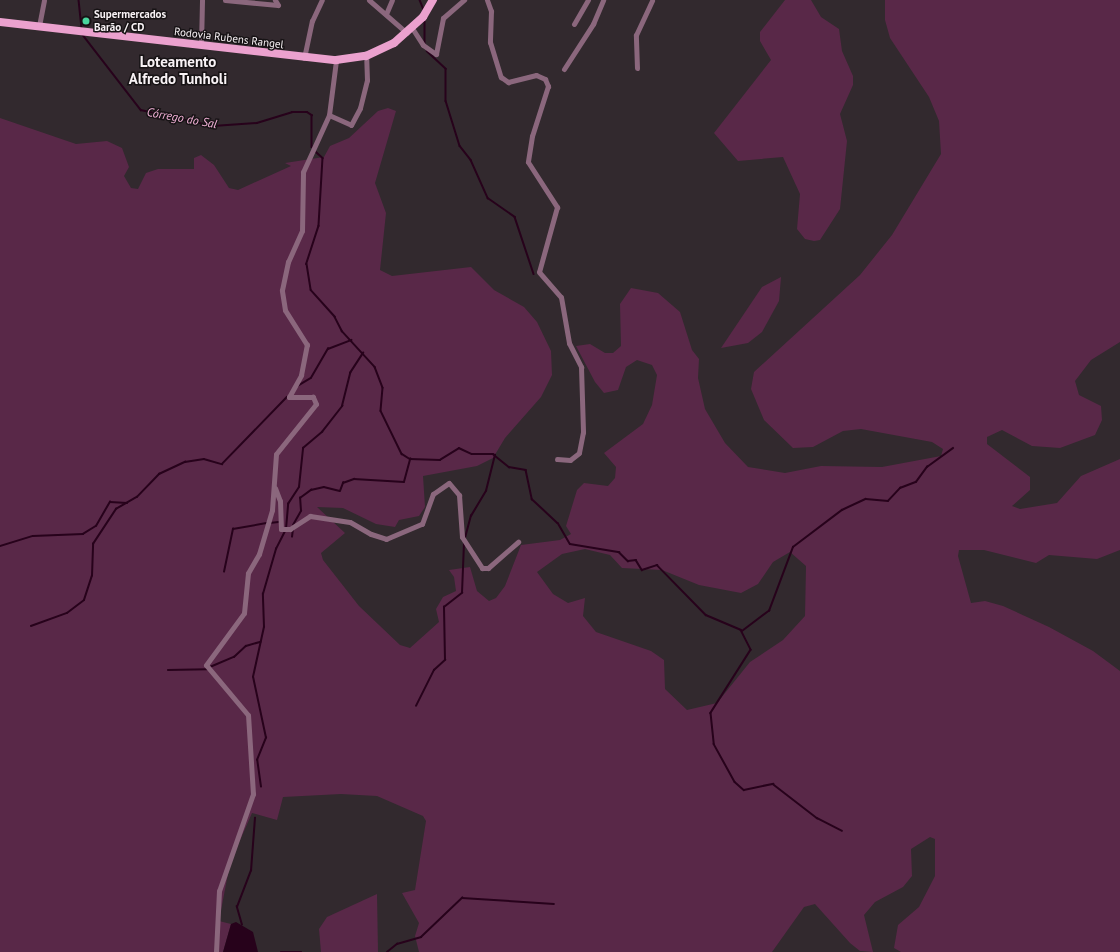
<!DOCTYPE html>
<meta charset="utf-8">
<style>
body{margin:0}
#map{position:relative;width:1120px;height:952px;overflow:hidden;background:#32292e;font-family:"PT Sans",sans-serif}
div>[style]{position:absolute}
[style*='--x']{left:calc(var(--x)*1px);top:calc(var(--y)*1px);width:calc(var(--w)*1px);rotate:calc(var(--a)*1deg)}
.green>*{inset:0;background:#592848}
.water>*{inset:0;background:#27021b}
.stream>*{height:1.5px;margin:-0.75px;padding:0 0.75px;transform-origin:0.75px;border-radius:0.75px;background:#27021b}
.street>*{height:5px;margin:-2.5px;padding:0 2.5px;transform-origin:2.5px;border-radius:2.5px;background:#8b677d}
.primary>*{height:8px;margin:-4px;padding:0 4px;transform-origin:4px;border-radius:4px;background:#eba1ce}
.dots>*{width:11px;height:11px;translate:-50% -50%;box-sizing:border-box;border:2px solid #171315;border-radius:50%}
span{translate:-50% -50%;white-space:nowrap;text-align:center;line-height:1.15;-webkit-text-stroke:3px #171315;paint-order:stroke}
.poi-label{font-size:11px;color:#f8f2f5;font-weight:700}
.left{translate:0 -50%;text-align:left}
.street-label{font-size:11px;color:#f8f2f5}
.water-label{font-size:12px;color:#f4b2d9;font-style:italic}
.district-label{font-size:15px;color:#f8f2f5;font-weight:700}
</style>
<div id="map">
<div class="green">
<div style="clip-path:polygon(785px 0,811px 0,821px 17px,839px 29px,842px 51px,853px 76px,853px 85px,840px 114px,847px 141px,840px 209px,820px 240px,814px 241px,805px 239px,797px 229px,800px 194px,783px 157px,738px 161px,714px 133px,771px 60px,760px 41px,760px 32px)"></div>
<div style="clip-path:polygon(evenodd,885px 0,1120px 0,1120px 342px,1091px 360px,1075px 381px,1079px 395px,1101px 406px,1102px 420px,1095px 435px,1060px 448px,1032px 446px,1002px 430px,987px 437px,987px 444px,1030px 477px,1030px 490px,1012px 506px,1020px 509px,1057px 503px,1081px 476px,1120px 459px,1120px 550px,1097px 559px,1049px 555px,1036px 563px,984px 550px,959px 550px,958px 556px,971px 603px,985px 601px,1003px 606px,1049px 627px,1093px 651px,1120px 671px,1120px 952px,901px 952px,894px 948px,898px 925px,919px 907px,935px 876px,935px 839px,930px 837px,911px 849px,912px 876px,903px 887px,875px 902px,864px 915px,873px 952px,860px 951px,850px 943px,815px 904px,804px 907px,772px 952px,419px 952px,415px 936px,419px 923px,402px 893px,415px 890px,426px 821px,423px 816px,377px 796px,341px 794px,283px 797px,277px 820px,252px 813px,230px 863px,219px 921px,231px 924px,223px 952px,0 952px,0 118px,76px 144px,107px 141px,122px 148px,129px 167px,124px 176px,131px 188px,138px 189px,146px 173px,158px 169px,194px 169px,194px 158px,201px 155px,214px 165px,229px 188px,238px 190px,291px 166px,285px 163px,324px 157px,330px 146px,349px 138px,378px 111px,388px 108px,396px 111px,375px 183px,386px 213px,380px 270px,392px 276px,471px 267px,494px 290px,524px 307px,537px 322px,551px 351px,552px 375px,541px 397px,505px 438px,493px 458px,477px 466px,423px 476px,425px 507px,419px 516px,399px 520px,395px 527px,376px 524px,343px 508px,317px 507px,345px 533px,321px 553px,323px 560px,359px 606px,400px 645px,410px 648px,439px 622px,436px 609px,443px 597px,456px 591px,454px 577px,449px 570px,470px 567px,477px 591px,489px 601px,496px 598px,505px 586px,521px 545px,560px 540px,571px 534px,566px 526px,577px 490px,584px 483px,608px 486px,615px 478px,616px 467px,604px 453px,643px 424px,652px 405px,657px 375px,652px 365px,637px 360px,626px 367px,618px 390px,604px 393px,595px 382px,576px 346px,590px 344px,605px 353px,613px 353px,621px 346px,620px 304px,631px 288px,658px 293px,680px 312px,692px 350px,699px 359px,698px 378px,705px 409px,725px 443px,748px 467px,785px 473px,821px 466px,882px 467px,941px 456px,943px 449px,932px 442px,861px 429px,843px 431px,813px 447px,793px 448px,764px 420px,751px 389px,754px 372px,860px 275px,892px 235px,941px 154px,939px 121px,929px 97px,890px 38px,885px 20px,885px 0,585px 549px,610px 555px,622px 568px,662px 570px,699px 585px,741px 593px,758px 584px,773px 562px,790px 552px,806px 566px,805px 616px,783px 640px,750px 662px,717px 703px,687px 710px,665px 689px,664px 660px,651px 651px,596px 632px,583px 616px,585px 598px,568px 603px,553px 594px,537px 572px,562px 554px,585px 549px)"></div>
<div style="clip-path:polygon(781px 277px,779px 301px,762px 332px,748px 343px,721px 348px,762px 287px)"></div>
<div style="clip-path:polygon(377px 894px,378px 952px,321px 952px,319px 929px,327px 917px)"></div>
</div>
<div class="water">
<div style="clip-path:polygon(236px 922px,253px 932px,258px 952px,223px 952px,231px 924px)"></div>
</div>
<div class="stream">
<div style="--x:79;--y:0;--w:29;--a:84"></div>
<div style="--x:420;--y:0;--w:11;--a:68"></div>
<div style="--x:425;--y:20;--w:24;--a:90"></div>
<div style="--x:83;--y:35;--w:95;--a:52.3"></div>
<div style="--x:141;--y:110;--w:74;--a:12.5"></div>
<div style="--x:213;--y:126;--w:44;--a:-3.9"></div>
<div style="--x:257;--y:123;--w:37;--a:-17"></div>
<div style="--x:292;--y:112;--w:15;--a:0"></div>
<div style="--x:307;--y:112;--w:6;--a:31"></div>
<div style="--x:312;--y:115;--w:32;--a:90"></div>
<div style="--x:427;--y:51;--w:26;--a:43"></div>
<div style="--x:446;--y:69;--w:32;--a:90"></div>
<div style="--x:446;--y:101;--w:47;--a:72.7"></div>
<div style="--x:460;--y:146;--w:18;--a:52"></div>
<div style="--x:471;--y:160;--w:42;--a:65.9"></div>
<div style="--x:488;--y:198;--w:33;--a:35"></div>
<div style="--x:515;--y:217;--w:60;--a:71.6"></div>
<div style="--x:314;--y:150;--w:12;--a:42"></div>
<div style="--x:323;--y:158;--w:68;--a:93.4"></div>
<div style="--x:319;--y:226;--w:40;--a:108"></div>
<div style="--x:307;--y:264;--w:26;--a:81"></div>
<div style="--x:311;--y:290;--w:36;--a:48"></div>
<div style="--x:335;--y:317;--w:16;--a:63"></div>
<div style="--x:342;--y:331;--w:49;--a:47.5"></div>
<div style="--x:375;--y:367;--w:22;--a:69"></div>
<div style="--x:383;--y:388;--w:23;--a:95"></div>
<div style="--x:381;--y:411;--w:48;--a:64"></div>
<div style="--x:402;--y:454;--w:9;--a:32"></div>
<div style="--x:410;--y:459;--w:30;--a:2"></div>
<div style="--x:440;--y:460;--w:22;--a:-32"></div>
<div style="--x:459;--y:448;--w:14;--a:25"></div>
<div style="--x:472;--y:454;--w:21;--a:0"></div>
<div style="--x:493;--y:454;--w:21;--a:39"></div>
<div style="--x:509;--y:467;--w:17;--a:10"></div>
<div style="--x:526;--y:470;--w:30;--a:78"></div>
<div style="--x:532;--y:499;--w:35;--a:43"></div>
<div style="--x:558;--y:523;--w:24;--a:60"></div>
<div style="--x:570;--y:544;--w:50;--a:9.3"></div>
<div style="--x:619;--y:552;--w:13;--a:45"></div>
<div style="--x:628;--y:561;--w:8;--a:-7"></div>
<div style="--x:636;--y:560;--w:12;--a:59"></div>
<div style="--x:642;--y:570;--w:16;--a:-18"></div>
<div style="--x:657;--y:565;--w:70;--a:45.6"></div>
<div style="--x:706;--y:615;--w:38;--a:23"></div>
<div style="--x:741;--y:630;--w:22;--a:63"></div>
<div style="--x:751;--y:650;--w:75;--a:122.4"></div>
<div style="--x:711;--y:713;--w:31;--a:84"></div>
<div style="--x:714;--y:744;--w:43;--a:61.1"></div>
<div style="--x:735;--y:782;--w:12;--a:42"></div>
<div style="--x:744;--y:790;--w:30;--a:-12"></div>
<div style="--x:773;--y:784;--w:56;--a:37.7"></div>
<div style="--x:817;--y:818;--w:28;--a:27"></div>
<div style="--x:296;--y:387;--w:17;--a:-31"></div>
<div style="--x:311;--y:378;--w:34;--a:-60"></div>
<div style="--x:328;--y:349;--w:25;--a:-21"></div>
<div style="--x:270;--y:523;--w:8;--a:-7"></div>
<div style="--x:293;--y:525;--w:16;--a:-60"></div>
<div style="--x:301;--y:511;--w:13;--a:-94"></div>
<div style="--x:300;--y:498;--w:14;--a:-36"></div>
<div style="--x:311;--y:490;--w:13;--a:-13"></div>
<div style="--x:324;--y:487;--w:16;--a:14"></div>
<div style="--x:340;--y:491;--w:9;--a:-69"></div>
<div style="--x:343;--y:483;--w:12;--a:-20"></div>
<div style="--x:354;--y:479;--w:50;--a:3.4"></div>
<div style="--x:404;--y:482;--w:24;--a:-75"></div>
<div style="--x:292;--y:537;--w:8;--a:-83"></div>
<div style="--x:465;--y:538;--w:23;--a:-75"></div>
<div style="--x:471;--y:516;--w:29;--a:-59"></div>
<div style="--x:486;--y:491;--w:37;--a:-76"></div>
<div style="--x:0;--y:546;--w:34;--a:-17"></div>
<div style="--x:33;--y:536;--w:50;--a:-2.3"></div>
<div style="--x:83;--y:534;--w:15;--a:-32"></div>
<div style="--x:96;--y:526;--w:28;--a:-60"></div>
<div style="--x:110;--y:502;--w:17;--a:3"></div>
<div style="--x:224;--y:572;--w:44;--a:-78.2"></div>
<div style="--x:233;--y:529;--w:35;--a:-10"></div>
<div style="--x:31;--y:626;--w:38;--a:-20"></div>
<div style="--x:67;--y:613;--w:21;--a:-37"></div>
<div style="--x:84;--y:600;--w:25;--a:-72"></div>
<div style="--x:92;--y:576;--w:32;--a:-88"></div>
<div style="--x:93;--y:544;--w:42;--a:-56.7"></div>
<div style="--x:116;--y:509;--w:24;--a:-30"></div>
<div style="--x:137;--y:497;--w:32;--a:-46"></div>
<div style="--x:159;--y:474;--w:29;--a:-25"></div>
<div style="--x:185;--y:462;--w:19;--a:-9"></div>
<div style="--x:204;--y:459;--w:19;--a:16"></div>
<div style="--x:222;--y:464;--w:93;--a:-45.9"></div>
<div style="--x:742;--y:631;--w:34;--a:-37"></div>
<div style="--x:769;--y:611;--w:68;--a:-69.4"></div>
<div style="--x:793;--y:547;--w:61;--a:-37.1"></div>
<div style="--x:842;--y:510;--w:26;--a:-25"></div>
<div style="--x:866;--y:499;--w:22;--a:5"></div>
<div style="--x:888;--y:501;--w:18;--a:-47"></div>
<div style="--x:900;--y:488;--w:17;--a:-21"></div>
<div style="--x:916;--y:482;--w:19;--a:-54"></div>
<div style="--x:927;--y:467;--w:32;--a:-36"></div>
<div style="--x:210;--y:667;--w:26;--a:-23"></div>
<div style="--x:234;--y:657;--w:16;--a:-43"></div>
<div style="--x:246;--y:646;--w:15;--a:-16"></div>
<div style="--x:168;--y:670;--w:39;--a:-1"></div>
<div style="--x:416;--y:706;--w:40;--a:-63.4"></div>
<div style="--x:434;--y:670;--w:15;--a:-42"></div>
<div style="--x:445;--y:660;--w:53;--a:-91.1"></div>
<div style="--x:444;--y:607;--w:23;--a:-38"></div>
<div style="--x:462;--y:593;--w:49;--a:-87.7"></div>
<div style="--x:261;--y:787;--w:27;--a:-98"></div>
<div style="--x:257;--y:760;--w:24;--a:-68"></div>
<div style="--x:266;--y:738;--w:62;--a:-102"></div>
<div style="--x:253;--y:677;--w:51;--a:-77.6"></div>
<div style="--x:264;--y:627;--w:33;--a:-92"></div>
<div style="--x:263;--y:594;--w:47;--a:-73.9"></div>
<div style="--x:276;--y:549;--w:22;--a:-63"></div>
<div style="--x:286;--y:529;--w:25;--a:-85"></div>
<div style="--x:288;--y:504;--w:20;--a:-57"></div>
<div style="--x:299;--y:487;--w:39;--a:-84"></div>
<div style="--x:303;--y:448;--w:25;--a:-40"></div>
<div style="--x:322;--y:432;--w:33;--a:-52"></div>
<div style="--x:342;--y:406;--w:34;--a:-76"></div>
<div style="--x:350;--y:373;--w:24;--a:-57"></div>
<div style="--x:242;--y:925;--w:19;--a:-106"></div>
<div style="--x:237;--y:907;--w:39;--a:-69"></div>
<div style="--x:251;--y:871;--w:53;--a:-85.7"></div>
<div style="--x:281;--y:952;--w:20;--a:0"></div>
<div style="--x:387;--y:952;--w:13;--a:-39"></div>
<div style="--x:397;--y:944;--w:25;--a:-16"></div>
<div style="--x:421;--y:937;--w:57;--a:-43.6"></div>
<div style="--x:462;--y:898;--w:92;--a:3.7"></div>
</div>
<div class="street">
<div style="--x:225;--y:0;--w:53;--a:5.4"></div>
<div style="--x:278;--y:5;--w:6;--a:-121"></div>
<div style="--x:369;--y:0;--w:50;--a:41"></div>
<div style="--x:487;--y:0;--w:12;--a:70"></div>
<div style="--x:491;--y:11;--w:31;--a:92"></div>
<div style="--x:490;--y:42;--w:37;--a:73"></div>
<div style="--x:501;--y:77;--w:9;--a:36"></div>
<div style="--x:508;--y:82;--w:29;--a:-14"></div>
<div style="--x:536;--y:75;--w:10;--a:24"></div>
<div style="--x:545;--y:79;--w:8;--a:67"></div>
<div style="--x:548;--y:86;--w:52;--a:107.7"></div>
<div style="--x:532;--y:136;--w:26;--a:99"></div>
<div style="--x:528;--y:162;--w:54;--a:57.2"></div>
<div style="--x:557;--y:207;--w:67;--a:105.5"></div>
<div style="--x:539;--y:272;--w:33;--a:49"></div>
<div style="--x:561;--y:297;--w:47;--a:80.1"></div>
<div style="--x:569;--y:343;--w:27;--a:63"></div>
<div style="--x:581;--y:367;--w:65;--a:88.2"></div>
<div style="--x:583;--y:432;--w:21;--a:101"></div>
<div style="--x:579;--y:453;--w:11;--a:142"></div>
<div style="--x:570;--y:460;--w:13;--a:-176"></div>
<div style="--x:386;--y:14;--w:15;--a:-67"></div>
<div style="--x:574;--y:24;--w:28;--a:-60"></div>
<div style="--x:39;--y:26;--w:26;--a:-79"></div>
<div style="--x:412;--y:28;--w:20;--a:57"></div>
<div style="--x:423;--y:45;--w:16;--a:35"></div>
<div style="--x:436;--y:54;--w:37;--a:-79"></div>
<div style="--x:443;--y:18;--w:28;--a:-41"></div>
<div style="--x:201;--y:45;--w:45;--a:-88.7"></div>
<div style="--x:304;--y:58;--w:38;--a:-78"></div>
<div style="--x:312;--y:21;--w:23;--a:-65"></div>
<div style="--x:637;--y:68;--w:33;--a:-92"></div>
<div style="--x:636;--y:35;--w:38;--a:-65"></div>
<div style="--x:564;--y:69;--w:54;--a:-57.2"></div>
<div style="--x:593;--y:24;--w:26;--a:-67"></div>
<div style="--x:329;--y:115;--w:24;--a:24"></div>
<div style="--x:351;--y:125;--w:19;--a:-62"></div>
<div style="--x:360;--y:108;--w:29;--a:-76"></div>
<div style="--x:367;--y:80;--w:24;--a:-92"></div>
<div style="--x:275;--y:488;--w:14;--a:69"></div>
<div style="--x:280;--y:501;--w:28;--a:88"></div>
<div style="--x:281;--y:529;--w:9;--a:0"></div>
<div style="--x:290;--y:529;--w:24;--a:-33"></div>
<div style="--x:310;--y:516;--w:40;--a:8.5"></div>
<div style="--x:350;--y:522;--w:24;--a:30"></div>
<div style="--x:371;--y:534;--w:16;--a:18"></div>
<div style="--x:386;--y:539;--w:39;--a:-23"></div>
<div style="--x:422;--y:524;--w:32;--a:-70"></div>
<div style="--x:433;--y:494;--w:19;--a:-35"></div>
<div style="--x:449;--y:483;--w:16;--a:50"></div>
<div style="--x:459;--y:495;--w:42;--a:85.9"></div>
<div style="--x:462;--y:537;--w:37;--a:57"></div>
<div style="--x:482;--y:568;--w:6;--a:0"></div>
<div style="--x:488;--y:568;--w:40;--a:-41"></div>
<div style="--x:216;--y:952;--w:61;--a:-87.2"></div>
<div style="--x:219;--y:891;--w:103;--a:-70.7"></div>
<div style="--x:253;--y:794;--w:79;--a:-93.6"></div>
<div style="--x:248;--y:715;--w:65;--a:-130"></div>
<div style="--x:206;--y:665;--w:64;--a:-53.8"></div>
<div style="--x:244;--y:613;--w:40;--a:-84.3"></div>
<div style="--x:248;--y:573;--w:22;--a:-60"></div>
<div style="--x:259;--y:554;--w:46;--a:-73.5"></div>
<div style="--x:272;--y:510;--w:56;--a:-85.9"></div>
<div style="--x:276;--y:454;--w:64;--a:-51.3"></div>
<div style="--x:316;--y:404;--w:8;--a:-113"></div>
<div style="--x:313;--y:397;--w:24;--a:180"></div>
<div style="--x:289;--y:397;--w:25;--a:-61"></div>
<div style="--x:301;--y:375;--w:31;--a:-79"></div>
<div style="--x:307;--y:345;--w:41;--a:-122.2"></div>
<div style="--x:285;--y:310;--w:20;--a:-99"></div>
<div style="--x:282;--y:290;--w:29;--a:-78"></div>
<div style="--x:288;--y:262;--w:34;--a:-66"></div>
<div style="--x:302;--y:231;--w:59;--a:-89"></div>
<div style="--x:303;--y:172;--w:63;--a:-65.5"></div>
<div style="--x:329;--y:115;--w:55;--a:-82.7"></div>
</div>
<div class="primary">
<div style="--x:0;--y:22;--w:338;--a:6.5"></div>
<div style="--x:336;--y:60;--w:30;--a:-8"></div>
<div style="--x:366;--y:56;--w:31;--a:-25"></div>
<div style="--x:394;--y:43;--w:39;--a:-42"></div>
<div style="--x:423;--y:17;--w:20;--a:-60"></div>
</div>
<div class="dots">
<div style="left:86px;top:21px;background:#49d49c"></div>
</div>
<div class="poi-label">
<span class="left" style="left:94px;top:21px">Supermercados<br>Barão / CD</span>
</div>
<div class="street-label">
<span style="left:229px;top:38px;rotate:7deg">Rodovia Rubens Rangel</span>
</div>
<div class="water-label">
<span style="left:182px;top:118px;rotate:10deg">Córrego do Sal</span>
</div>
<div class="district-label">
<span style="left:178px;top:70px">Loteamento<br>Alfredo Tunholi</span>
</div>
</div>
